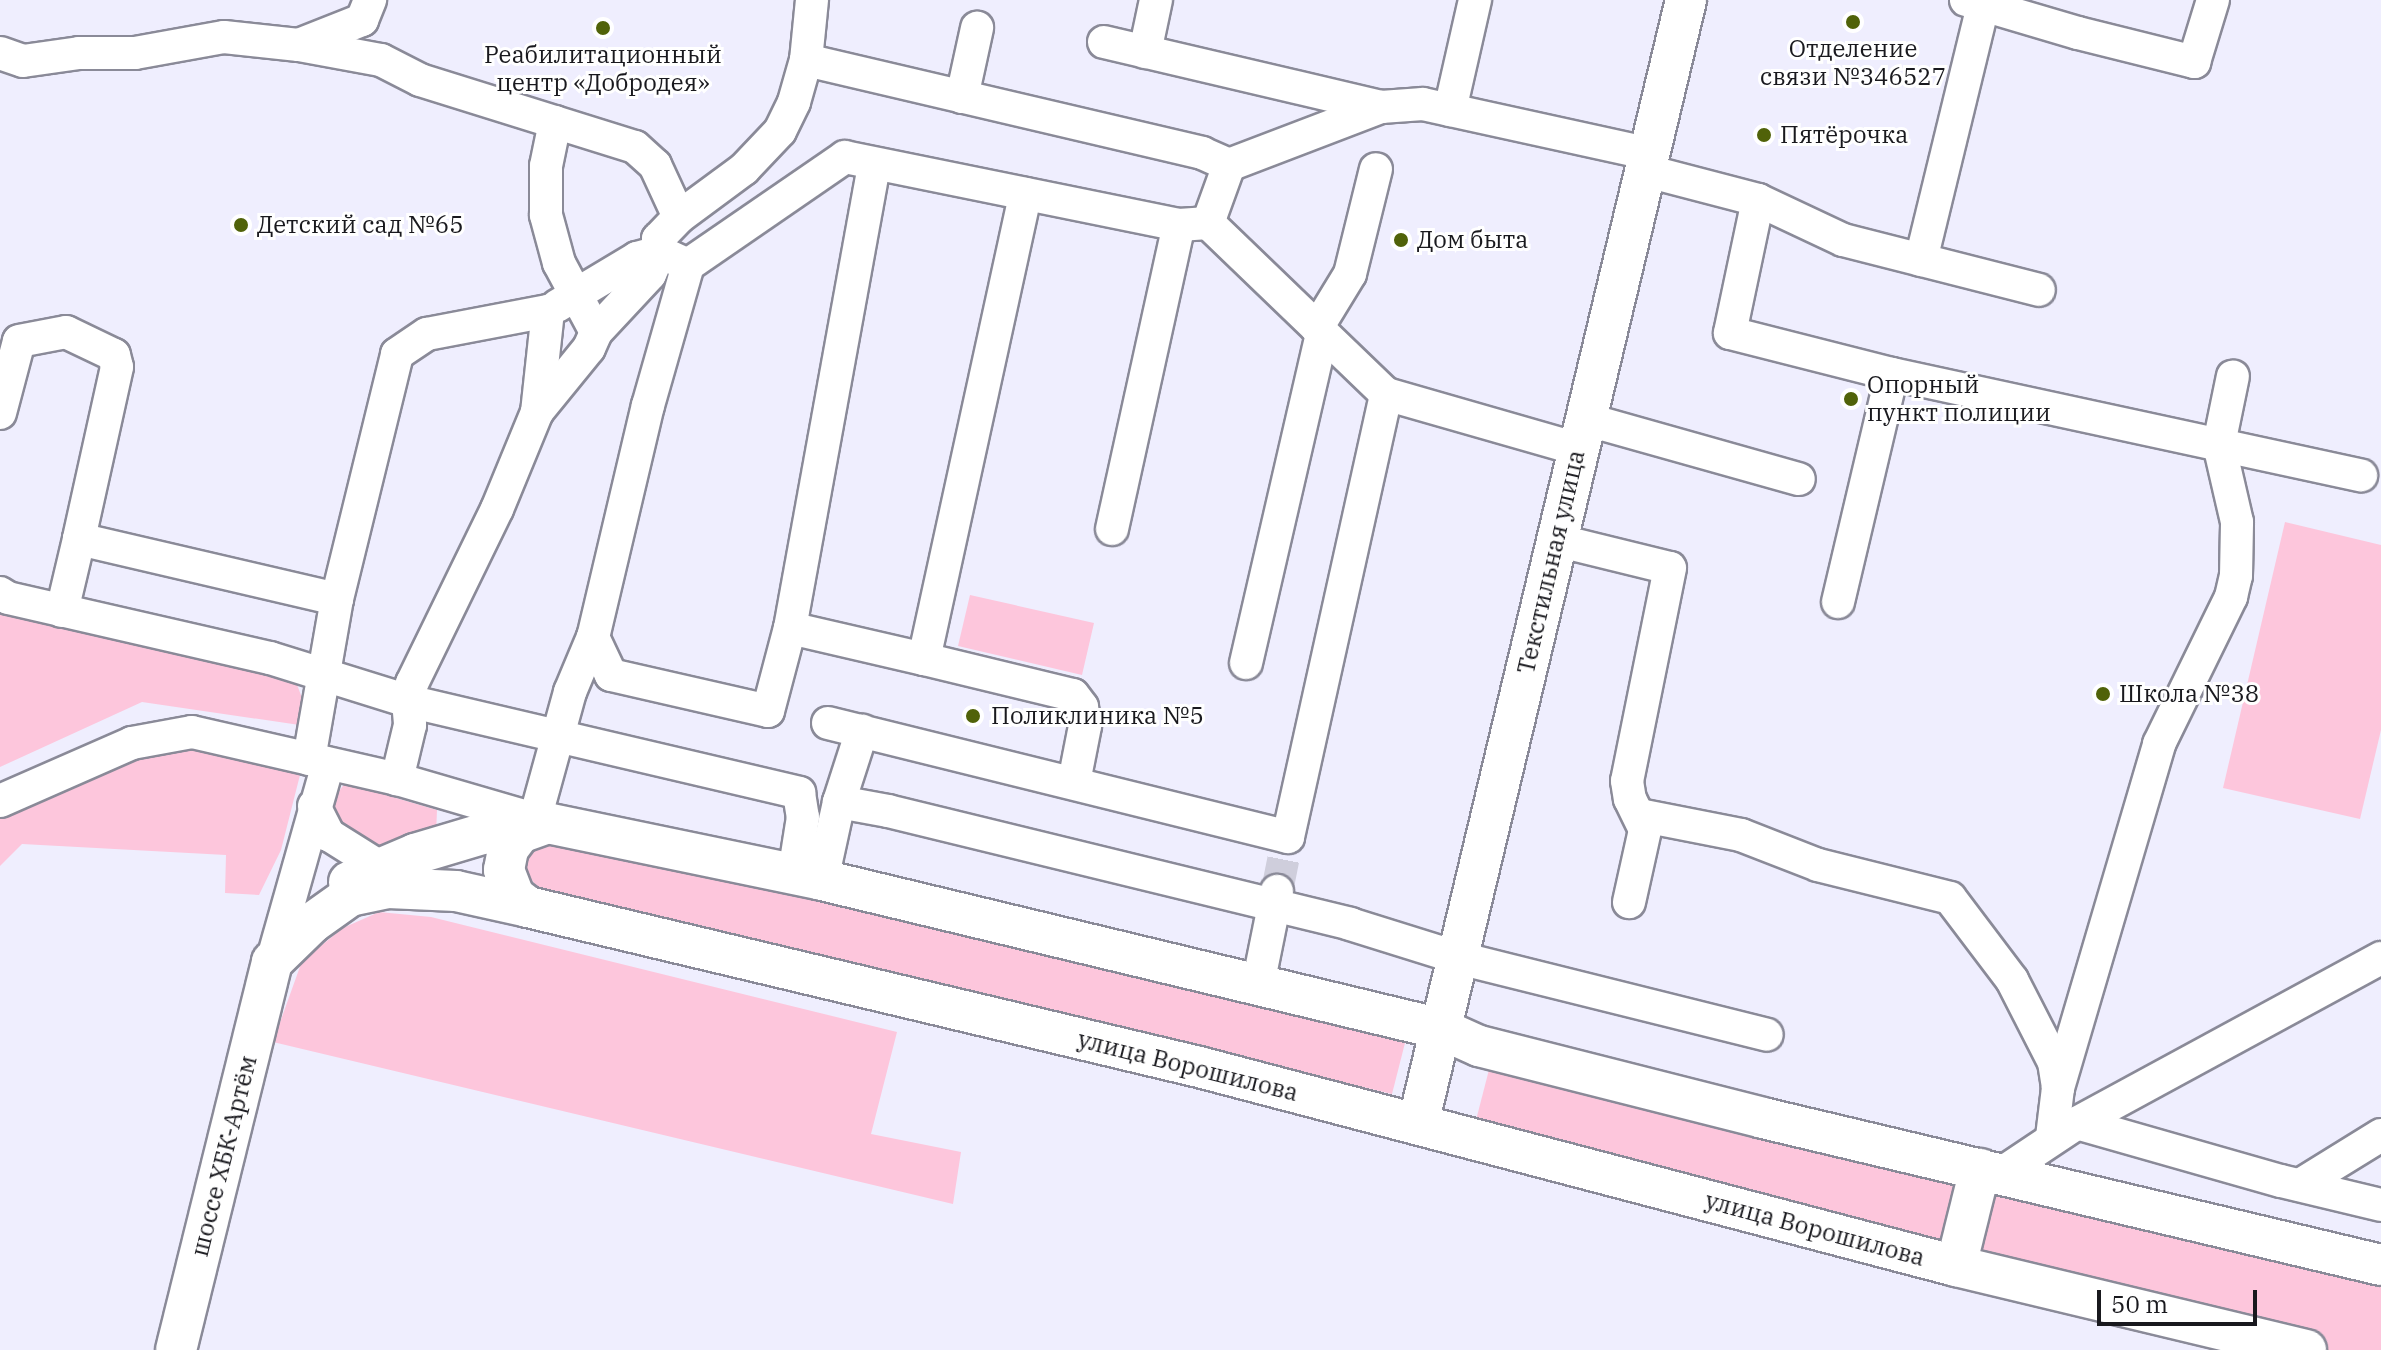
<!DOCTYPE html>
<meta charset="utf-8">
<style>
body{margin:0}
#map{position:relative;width:2381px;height:1350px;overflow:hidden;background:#efeefe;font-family:"IBM Plex Serif",serif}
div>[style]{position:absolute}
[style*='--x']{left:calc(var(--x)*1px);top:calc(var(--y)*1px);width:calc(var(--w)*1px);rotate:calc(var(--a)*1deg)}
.green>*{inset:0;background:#fdc6dc}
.minor-tunnel>*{height:32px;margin-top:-16px;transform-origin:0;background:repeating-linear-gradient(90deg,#cfcedc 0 32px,transparent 0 48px)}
.roads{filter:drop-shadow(2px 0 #8a8a98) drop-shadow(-2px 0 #8a8a98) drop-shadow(0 2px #8a8a98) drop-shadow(0 -2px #8a8a98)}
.minor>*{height:32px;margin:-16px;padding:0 16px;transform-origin:16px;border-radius:16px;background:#fff}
.major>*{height:40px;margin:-20px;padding:0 20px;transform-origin:20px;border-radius:20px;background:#fff}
.dots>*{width:22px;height:22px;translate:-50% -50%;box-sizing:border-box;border:4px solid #fff;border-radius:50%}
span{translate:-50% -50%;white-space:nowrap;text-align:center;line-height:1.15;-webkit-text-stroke:6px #fff;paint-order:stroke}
.poi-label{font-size:24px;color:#19191e}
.left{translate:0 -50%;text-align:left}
.street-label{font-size:24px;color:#19191e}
.scale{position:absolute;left:2097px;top:1290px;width:160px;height:36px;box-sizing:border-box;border:4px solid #19191e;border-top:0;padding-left:10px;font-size:24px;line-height:28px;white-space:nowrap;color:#19191e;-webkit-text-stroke:6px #fff;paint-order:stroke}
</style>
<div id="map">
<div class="green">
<div style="clip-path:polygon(2285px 522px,2381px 545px,2381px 730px,2360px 819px,2223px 788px)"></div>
<div style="clip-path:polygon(970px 595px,1094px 623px,1082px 675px,958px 646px)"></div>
<div style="clip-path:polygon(0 601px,293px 674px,313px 727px,142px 702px,0 767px)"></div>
<div style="clip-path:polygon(191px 748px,300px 775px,281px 850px,259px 895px,225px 893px,226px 855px,22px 844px,0 866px,0 813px,130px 752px)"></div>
<div style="clip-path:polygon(345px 783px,437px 810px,436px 835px,384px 848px,341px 828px,327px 808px)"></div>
<div style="clip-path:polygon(551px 831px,1406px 1039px,1392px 1094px,538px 888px,528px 875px,525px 859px,529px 847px)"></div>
<div style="clip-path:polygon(379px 912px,431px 917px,897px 1032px,871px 1134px,961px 1152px,953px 1204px,273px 1042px,302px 961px,343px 928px)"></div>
<div style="clip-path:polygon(1491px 1062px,1961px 1179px,1946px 1241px,1475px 1124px)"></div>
<div style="clip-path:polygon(1980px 1169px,2381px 1265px,2381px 1350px,2306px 1350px,1956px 1266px)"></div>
</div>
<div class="minor-tunnel">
<div style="--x:1277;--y:891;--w:46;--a:-78.7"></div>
</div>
<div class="roads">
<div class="minor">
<div style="--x:812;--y:0;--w:60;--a:95.7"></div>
<div style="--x:806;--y:60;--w:407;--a:13.2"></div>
<div style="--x:1202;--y:153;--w:30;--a:24"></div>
<div style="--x:1966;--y:0;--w:117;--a:16.4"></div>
<div style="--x:2078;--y:33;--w:120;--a:14"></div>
<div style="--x:2194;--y:62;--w:65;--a:-73"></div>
<div style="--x:1104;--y:42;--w:285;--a:13.2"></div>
<div style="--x:299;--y:45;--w:83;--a:10.4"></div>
<div style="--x:381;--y:60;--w:44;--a:27.1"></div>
<div style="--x:420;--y:80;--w:225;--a:17.3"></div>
<div style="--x:635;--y:147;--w:27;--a:42"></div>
<div style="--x:655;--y:165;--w:57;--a:65.2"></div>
<div style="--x:1145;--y:52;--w:53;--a:-78.1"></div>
<div style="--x:0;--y:53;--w:24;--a:19"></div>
<div style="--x:23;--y:61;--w:57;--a:-8.1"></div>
<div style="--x:79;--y:53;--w:56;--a:0"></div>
<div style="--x:135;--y:53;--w:90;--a:-10.2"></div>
<div style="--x:224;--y:37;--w:75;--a:6.1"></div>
<div style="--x:299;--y:45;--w:68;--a:-21.6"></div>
<div style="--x:362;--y:20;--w:22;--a:-68"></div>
<div style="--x:962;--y:97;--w:71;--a:-77.7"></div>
<div style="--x:1450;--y:110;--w:113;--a:-77.2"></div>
<div style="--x:1647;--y:171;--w:115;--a:14.6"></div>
<div style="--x:1758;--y:200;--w:136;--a:101.9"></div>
<div style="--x:1730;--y:333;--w:167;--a:14.2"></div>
<div style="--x:1892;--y:374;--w:480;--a:12.2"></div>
<div style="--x:1758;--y:200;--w:94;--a:25.2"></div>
<div style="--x:1843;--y:240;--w:202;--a:14.3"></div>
<div style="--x:1208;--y:223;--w:62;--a:-70.1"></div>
<div style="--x:1229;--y:165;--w:163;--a:-20.9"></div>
<div style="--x:1381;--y:107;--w:42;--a:-4.1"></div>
<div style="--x:1423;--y:104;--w:233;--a:12.4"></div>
<div style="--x:1921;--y:260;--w:261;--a:-76.3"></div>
<div style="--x:688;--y:265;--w:31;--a:-155"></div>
<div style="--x:660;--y:252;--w:13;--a:-99"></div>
<div style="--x:658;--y:239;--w:30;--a:-46"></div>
<div style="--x:679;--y:217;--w:81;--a:-36.4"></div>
<div style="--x:744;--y:169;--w:52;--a:-46.5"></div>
<div style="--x:780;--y:131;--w:32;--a:-64"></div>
<div style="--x:794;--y:102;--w:44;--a:-74.1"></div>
<div style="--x:557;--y:306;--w:93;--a:-31"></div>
<div style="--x:637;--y:258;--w:24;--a:-15"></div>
<div style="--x:1317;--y:328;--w:63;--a:-58.6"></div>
<div style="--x:1350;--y:274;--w:108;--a:-76.1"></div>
<div style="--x:596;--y:332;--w:79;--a:-47"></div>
<div style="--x:650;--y:274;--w:24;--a:-66"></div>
<div style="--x:1386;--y:394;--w:200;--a:16"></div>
<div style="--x:537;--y:412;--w:82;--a:-50.9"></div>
<div style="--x:589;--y:348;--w:17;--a:-66"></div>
<div style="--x:596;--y:332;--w:78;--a:-118.2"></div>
<div style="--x:559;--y:263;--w:50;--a:-105.2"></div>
<div style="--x:546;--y:215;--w:49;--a:-90"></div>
<div style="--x:546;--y:166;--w:45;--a:-78.4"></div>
<div style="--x:0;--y:413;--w:74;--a:-75.2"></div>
<div style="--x:19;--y:341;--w:48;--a:-10.8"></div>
<div style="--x:66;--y:332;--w:53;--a:25.6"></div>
<div style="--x:114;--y:355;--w:12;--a:76"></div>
<div style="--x:117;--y:367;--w:176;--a:102.5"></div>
<div style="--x:79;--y:539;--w:265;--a:13.1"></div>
<div style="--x:337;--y:599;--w:252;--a:-76.2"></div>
<div style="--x:397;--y:354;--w:36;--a:-34"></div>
<div style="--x:427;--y:334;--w:123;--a:-10.8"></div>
<div style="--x:548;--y:311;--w:102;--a:96.2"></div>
<div style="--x:537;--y:412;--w:105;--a:112.4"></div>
<div style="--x:497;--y:509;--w:194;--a:116"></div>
<div style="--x:412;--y:683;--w:18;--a:103"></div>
<div style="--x:408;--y:701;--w:24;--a:85"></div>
<div style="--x:410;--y:725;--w:56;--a:103.5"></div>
<div style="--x:1585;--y:419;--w:222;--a:15.7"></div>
<div style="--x:1112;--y:529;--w:311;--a:-77.6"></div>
<div style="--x:1556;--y:540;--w:117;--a:13.8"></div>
<div style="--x:1670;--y:568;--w:217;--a:101.4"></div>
<div style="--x:1627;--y:781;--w:18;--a:81"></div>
<div style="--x:1630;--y:799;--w:34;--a:64"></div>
<div style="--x:1645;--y:830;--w:74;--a:102.5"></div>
<div style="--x:0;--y:593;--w:9;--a:32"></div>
<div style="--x:8;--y:598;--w:269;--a:12.9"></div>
<div style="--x:270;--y:658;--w:145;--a:17.3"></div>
<div style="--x:408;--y:701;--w:402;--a:13.2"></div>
<div style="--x:799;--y:793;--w:24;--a:81"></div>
<div style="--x:803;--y:817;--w:58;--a:99"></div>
<div style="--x:1838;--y:602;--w:234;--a:-76.7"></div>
<div style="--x:62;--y:611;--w:74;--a:-76.7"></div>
<div style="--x:790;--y:628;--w:471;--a:-79.7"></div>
<div style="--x:924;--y:659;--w:476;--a:-77.7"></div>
<div style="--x:1246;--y:663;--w:339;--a:-77"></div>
<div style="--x:828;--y:723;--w:474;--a:13.9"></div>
<div style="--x:1288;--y:837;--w:454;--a:-77.5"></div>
<div style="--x:1386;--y:394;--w:247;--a:-136.1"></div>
<div style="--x:1208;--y:223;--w:29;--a:176"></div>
<div style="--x:1179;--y:225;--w:341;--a:-168.5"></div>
<div style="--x:845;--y:157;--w:191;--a:145.5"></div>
<div style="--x:688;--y:265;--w:146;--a:105.9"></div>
<div style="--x:648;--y:405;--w:238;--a:103.3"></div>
<div style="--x:593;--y:637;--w:42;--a:64.7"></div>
<div style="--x:611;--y:675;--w:161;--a:12.9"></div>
<div style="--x:768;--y:711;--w:86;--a:-75.2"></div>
<div style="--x:790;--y:628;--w:138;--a:13"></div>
<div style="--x:924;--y:659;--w:153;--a:13.6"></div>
<div style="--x:1073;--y:695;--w:15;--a:53"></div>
<div style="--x:1082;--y:707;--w:19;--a:81"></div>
<div style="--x:1085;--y:726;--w:57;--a:101.1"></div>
<div style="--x:309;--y:759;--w:162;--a:-80.1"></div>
<div style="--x:0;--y:801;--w:144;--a:-23.7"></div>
<div style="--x:132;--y:743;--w:61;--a:-10.4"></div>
<div style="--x:192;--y:732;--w:210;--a:12.9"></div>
<div style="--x:397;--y:779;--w:153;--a:16.3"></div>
<div style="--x:839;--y:802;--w:50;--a:10.4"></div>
<div style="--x:888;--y:811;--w:476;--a:13.7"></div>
<div style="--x:1350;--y:924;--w:114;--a:17.3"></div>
<div style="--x:1459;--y:958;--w:317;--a:14"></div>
<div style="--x:314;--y:806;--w:33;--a:63"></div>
<div style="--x:329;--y:835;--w:79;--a:32.1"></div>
<div style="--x:1639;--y:815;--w:104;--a:11.1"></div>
<div style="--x:1741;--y:835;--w:83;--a:21.3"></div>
<div style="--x:1818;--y:865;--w:136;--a:14"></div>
<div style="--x:1950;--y:898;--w:103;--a:52.9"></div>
<div style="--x:2012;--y:980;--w:92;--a:62.9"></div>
<div style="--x:2054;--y:1062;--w:26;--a:81"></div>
<div style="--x:2058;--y:1088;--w:49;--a:97"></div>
<div style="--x:535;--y:819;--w:132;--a:-74.6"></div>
<div style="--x:570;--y:692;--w:60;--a:-67.3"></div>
<div style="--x:822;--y:880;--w:80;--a:-77.7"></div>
<div style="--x:839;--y:802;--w:75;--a:-72.1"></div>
<div style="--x:272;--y:962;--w:206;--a:-74.2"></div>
<div style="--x:1258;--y:985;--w:96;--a:-78.6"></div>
<div style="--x:2058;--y:1088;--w:359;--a:-73.6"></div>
<div style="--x:2159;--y:744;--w:164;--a:-63.9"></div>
<div style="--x:2231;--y:597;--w:22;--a:-77"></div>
<div style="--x:2236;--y:576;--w:54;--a:-88.9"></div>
<div style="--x:2237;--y:522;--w:80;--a:-103"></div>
<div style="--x:2219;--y:444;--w:69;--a:-78.4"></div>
<div style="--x:2077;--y:1123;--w:346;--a:-28.5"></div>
<div style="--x:2002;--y:1173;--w:90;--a:-33.7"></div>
<div style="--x:2077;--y:1123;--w:212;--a:15.9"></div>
<div style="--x:2281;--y:1181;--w:103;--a:13.5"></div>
<div style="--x:2300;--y:1185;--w:95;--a:-31.7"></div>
</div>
<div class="major">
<div style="--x:349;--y:882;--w:72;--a:-23"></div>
<div style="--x:415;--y:854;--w:70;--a:-16.6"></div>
<div style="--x:482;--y:834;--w:58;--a:-10"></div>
<div style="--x:1418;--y:1124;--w:1156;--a:-76.59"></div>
<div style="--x:1956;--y:1266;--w:100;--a:-76.1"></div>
<div style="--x:176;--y:1350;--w:400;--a:-76.1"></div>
<div style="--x:272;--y:962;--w:56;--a:-44.3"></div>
<div style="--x:312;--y:923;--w:47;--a:-35.4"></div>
<div style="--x:350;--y:896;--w:39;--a:-12"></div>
<div style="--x:388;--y:888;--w:68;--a:2.5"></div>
<div style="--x:456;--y:891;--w:74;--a:12.5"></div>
<div style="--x:2306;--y:1350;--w:360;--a:-166.5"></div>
<div style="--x:1956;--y:1266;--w:783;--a:-165.27"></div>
<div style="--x:1199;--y:1067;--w:690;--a:-166.59"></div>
<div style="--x:528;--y:907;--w:18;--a:-142"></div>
<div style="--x:514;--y:896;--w:28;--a:-111"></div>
<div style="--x:504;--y:870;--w:21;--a:-79"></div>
<div style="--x:508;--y:849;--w:20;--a:-53"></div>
<div style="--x:520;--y:833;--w:29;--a:-20"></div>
<div style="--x:547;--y:823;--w:281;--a:11.7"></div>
<div style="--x:822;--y:880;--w:637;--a:13.53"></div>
<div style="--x:1441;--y:1029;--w:42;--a:24.1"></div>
<div style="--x:1479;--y:1046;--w:293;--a:14.2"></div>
<div style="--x:1763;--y:1118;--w:635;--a:13.38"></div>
</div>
</div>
<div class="dots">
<div style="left:1853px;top:22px;background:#506209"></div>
<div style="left:603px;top:28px;background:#506209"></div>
<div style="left:1764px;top:135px;background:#506209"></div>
<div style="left:241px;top:225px;background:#506209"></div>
<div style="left:1401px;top:240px;background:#506209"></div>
<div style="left:1851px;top:399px;background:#506209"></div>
<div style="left:2103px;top:694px;background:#506209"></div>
<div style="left:973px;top:716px;background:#506209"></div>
</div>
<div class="poi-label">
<span style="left:1853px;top:63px">Отделение<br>связи №346527</span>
<span style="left:603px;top:69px">Реабилитационный<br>центр «Добродея»</span>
<span class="left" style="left:1780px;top:135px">Пятёрочка</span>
<span class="left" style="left:257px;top:225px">Детский сад №65</span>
<span class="left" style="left:1417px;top:240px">Дом быта</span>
<span class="left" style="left:1867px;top:399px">Опорный<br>пункт полиции</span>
<span class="left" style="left:2119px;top:694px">Школа №38</span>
<span class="left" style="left:991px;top:716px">Поликлиника №5</span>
</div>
<div class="street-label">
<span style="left:1551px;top:562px;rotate:-77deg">Текстильная улица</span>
<span style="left:1188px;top:1066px;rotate:14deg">улица Ворошилова</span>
<span style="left:224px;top:1156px;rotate:-76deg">шоссе ХБК-Артём</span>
<span style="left:1815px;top:1229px;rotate:15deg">улица Ворошилова</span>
</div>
<div class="scale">50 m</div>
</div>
